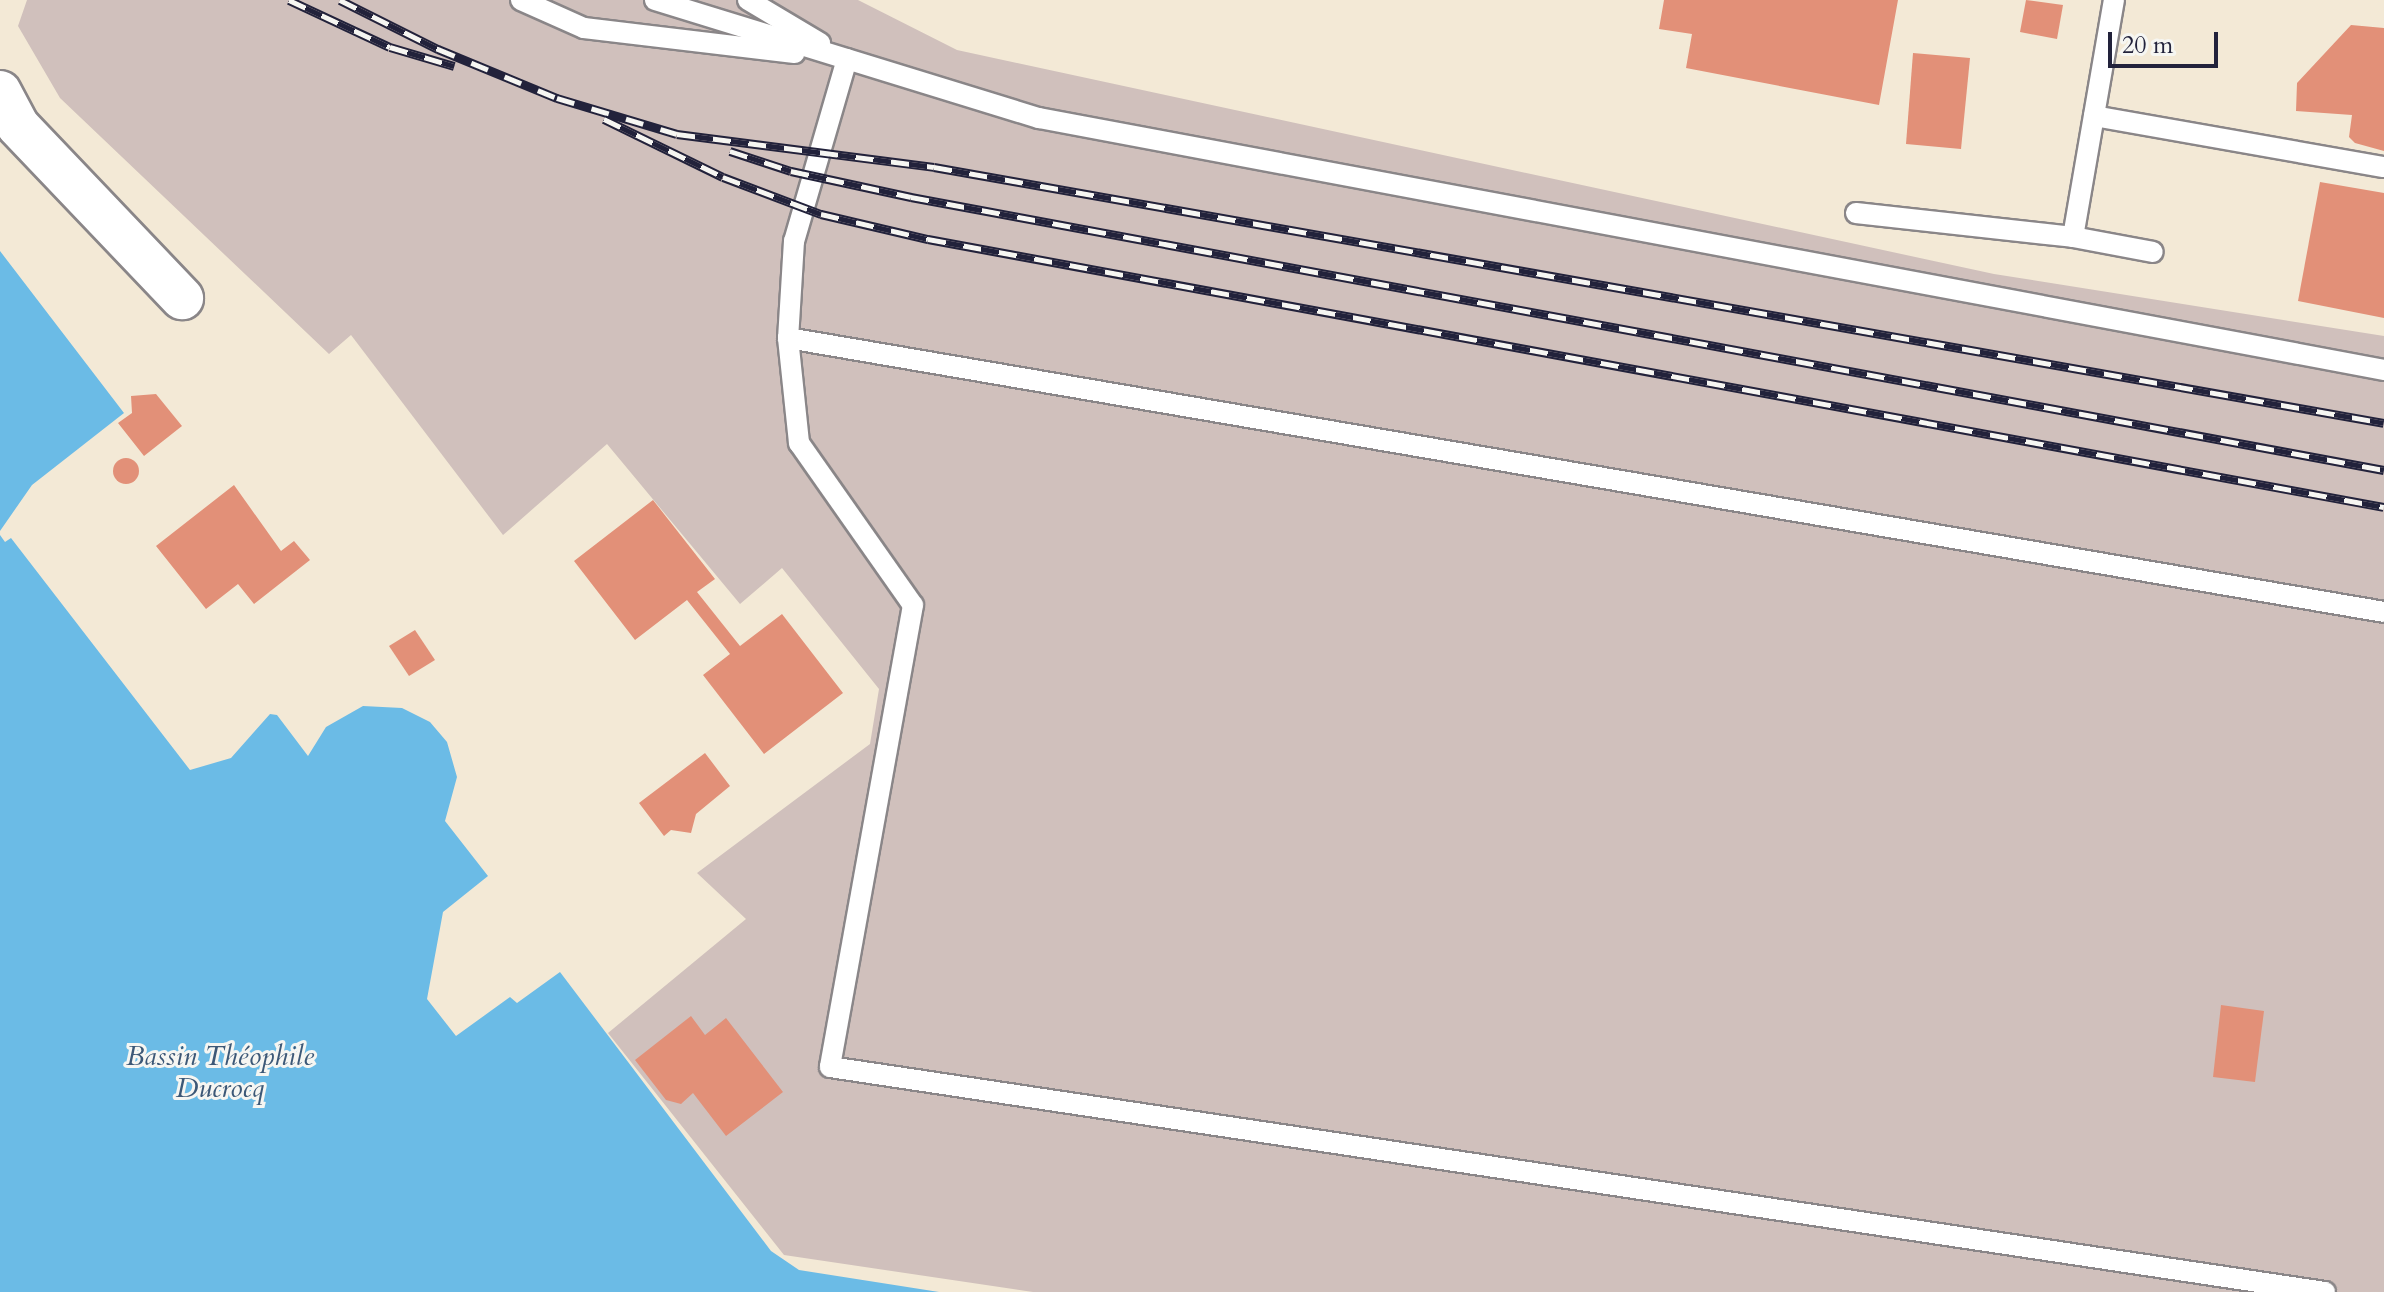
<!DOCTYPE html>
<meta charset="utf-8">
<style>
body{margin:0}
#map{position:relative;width:2384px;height:1292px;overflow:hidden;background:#f3e9d6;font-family:Cardo,serif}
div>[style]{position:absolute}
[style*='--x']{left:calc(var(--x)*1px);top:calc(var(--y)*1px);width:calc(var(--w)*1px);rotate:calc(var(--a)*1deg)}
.industrial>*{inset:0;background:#d0c0bc}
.water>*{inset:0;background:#6bbbe6}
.building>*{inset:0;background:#e29078}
.round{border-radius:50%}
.roads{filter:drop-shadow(2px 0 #8a8688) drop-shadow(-2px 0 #8a8688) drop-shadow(0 2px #8a8688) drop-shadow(0 -2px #8a8688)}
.service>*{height:20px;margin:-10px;padding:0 10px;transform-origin:10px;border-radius:10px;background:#fff}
.minor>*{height:42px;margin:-21px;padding:0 21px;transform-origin:21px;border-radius:21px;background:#fff}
.rail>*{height:9px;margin-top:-4.5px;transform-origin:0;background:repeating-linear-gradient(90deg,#f6f6f2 0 18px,#22223b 0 36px);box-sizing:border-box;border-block:2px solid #22223b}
span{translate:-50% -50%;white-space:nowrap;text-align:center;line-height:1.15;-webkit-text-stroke:6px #f6f6f2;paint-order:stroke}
.water-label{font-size:28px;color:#3c5877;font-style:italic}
.scale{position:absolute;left:2108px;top:32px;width:110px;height:36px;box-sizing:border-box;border:4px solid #22223b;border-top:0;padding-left:10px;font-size:24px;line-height:28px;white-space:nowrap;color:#22223b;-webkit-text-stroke:6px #f6f6f2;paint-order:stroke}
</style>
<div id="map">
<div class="industrial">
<div style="clip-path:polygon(27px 0,858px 0,957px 50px,1994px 274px,2384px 336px,2384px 1292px,1033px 1292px,784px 1255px,608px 1033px,746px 919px,697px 873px,870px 744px,879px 689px,782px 568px,740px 604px,607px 444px,503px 535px,351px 335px,329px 354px,60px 98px,18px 26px)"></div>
</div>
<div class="water">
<div style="clip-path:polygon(0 251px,124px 413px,32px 485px,0 531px)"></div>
<div style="clip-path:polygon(0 535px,5px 542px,11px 538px,190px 770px,231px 758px,270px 714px,277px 715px,308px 756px,326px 727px,363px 706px,402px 708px,430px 722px,447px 742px,457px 777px,445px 821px,488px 876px,443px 912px,427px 999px,456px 1036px,510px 997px,517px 1003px,560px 972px,771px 1251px,799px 1270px,939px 1292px,0 1292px)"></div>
</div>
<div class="building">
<div style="clip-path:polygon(1664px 0,1898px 0,1879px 105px,1686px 68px,1692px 34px,1659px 29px)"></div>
<div style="clip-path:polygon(2026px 0,2063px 5px,2057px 39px,2020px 32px)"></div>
<div style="clip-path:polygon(2351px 25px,2384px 28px,2384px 151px,2355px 143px,2349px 137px,2352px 115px,2296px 111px,2297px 83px)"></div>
<div style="clip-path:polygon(1913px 53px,1970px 58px,1961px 149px,1906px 144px)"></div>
<div style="clip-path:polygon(2320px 182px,2384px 193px,2384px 318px,2298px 301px)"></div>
<div style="clip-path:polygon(156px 394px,182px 426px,144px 456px,118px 423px,132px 413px,131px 396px)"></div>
<div class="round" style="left:113px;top:458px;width:26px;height:26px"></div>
<div style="clip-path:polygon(234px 485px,281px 551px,294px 541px,310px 560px,254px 604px,238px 584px,206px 609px,156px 546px)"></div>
<div style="clip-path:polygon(653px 500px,715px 579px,697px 592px,740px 646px,782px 614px,843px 693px,764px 754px,703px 675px,730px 654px,687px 600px,635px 640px,574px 561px)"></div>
<div style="clip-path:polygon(415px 630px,435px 660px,409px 676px,389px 646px)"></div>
<div style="clip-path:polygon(705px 753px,730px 786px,696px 814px,691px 833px,671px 830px,664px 836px,639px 803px)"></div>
<div style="clip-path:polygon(2221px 1005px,2264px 1011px,2255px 1082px,2213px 1077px)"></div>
<div style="clip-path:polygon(691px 1016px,705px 1035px,726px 1018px,783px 1092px,726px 1136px,693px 1093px,681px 1104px,666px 1100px,635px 1060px)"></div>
</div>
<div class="roads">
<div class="service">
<div style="--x:521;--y:0;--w:69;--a:24"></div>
<div style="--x:584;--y:28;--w:212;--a:6.8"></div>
<div style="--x:655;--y:0;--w:402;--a:17.1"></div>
<div style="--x:1039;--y:118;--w:1368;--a:10.61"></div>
<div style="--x:748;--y:0;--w:84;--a:30.8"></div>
<div style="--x:847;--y:59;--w:190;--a:106.2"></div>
<div style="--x:794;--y:241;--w:97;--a:93.5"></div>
<div style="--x:788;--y:338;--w:106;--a:84"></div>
<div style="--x:799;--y:443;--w:198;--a:54.9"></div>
<div style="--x:913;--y:605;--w:469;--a:100.2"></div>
<div style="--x:830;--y:1067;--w:1512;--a:8.56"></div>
<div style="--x:2094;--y:116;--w:294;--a:10"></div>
<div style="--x:1856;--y:213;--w:218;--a:6.3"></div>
<div style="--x:2073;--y:237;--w:241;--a:-80.2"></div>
<div style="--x:2073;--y:237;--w:81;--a:10.6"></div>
<div style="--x:788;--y:338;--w:1619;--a:9.74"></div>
</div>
<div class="minor">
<div style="--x:0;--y:92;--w:38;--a:62"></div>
<div style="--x:18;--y:126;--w:238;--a:46.4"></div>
</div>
</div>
<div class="rail">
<div style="--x:289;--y:0;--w:111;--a:25"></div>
<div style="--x:390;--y:47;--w:67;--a:16.5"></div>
<div style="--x:340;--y:0;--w:110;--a:26.6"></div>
<div style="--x:438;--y:49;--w:129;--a:22.4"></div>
<div style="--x:557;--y:98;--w:125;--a:16.7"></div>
<div style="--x:677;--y:134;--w:259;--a:7.3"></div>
<div style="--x:934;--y:167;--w:1472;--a:10.01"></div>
<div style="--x:604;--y:119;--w:132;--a:26"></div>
<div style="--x:723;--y:177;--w:105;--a:20.7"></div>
<div style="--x:821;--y:214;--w:110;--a:13.2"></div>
<div style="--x:928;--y:239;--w:1480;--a:10.43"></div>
<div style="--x:730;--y:151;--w:64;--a:18.2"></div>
<div style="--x:791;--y:171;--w:123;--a:12.2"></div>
<div style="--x:911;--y:197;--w:1498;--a:10.5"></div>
</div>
<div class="water-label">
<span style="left:220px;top:1072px">Bassin Théophile<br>Ducrocq</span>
</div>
<div class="scale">20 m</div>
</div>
